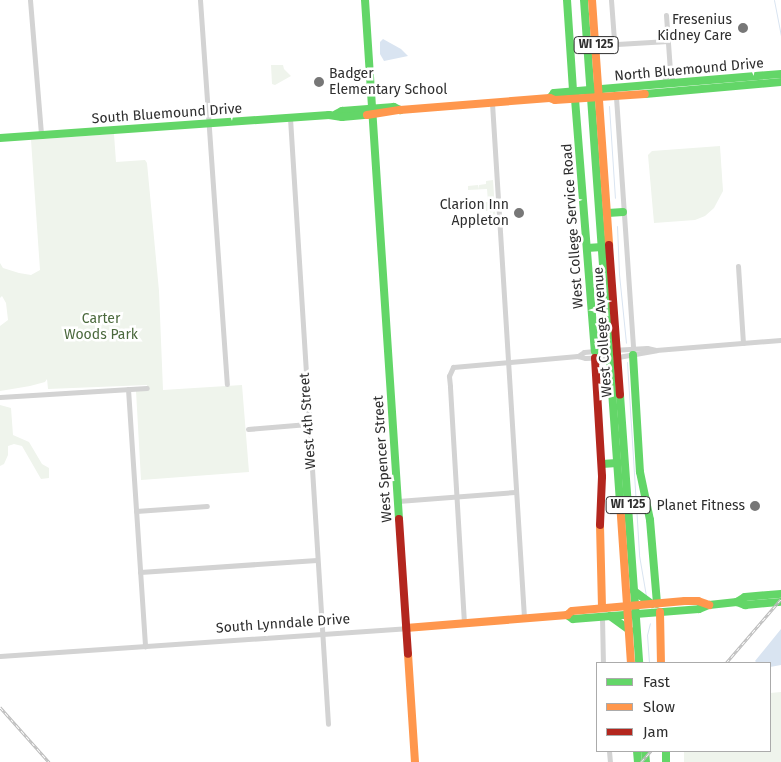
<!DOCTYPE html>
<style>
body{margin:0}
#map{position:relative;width:781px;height:762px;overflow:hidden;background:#fff;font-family:"Fira Sans",sans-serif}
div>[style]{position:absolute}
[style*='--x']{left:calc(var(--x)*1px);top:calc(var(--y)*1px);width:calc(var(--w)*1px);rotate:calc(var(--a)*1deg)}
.green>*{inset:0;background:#eff4ec}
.water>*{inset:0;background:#d9e4f1}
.stream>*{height:1px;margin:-0.5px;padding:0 0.5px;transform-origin:0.5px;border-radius:0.5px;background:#d9e4f1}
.street>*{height:5px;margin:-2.5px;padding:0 2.5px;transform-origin:2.5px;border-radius:2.5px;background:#d3d3d3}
.fast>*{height:8px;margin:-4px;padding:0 4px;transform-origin:4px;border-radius:4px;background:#63d668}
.slow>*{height:8px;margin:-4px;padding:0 4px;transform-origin:4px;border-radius:4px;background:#ff974d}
.jam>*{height:8px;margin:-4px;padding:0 4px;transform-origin:4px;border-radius:4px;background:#b3261e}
.rail>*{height:3px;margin-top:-1.5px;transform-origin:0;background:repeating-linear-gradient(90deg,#fff 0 4px,#bababa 0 8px);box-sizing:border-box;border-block:1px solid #bababa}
.dots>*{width:14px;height:14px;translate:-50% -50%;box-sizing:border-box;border:2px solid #fff;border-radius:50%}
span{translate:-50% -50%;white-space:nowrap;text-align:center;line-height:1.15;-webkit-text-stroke:5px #fff;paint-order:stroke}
.shield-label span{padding:1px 4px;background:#fff;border:1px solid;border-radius:4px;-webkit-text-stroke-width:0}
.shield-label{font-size:12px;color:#2e2e2e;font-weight:700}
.poi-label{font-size:14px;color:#2e2e2e}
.right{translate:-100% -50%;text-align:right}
.left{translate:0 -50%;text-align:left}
.street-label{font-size:14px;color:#2e2e2e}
.park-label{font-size:14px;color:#4b693d}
.legend{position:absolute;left:596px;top:662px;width:175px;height:90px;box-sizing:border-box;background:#fff;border:1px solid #ababab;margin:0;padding:6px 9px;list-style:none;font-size:15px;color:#2e2e2e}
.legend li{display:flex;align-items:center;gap:10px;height:25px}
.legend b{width:25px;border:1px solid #ababab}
</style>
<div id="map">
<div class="green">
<div style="clip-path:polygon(271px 65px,283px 65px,284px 69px,291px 76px,275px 85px,272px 84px)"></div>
<div style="clip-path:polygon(114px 134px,116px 162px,145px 160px,147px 163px,159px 291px,163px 390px,242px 385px,249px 472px,141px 480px,136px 391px,147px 390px,147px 385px,48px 389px,47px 379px,45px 382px,30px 386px,0 391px,0 326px,8px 320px,6px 303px,2px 296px,0 298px,0 263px,3px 268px,19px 273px,31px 275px,40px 270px,31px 140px)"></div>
<div style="clip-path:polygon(720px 146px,723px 191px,714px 208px,705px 216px,695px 220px,654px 223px,648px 155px,652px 151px)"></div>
<div style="clip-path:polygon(493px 180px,496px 224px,494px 224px,490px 222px,490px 211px,481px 211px,481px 202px,488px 202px,487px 189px,468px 190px,468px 186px,478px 185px,479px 189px,479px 185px,486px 184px,486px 181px)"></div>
<div style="clip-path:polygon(0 405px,11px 408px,13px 435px,29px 442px,42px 464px,49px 468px,49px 478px,41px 479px,22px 446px,14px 444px,8px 446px,8px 455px,4px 464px,0 466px)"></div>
<div style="clip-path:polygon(781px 692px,781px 762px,684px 762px,684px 751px,770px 751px,770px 693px)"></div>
</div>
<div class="water">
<div style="clip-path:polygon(383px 39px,401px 49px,408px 56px,384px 61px,380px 54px,380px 42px)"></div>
<div style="clip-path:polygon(781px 629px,781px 665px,770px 667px,770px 663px,757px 663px,755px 661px)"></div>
</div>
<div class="stream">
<div style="--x:774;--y:0;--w:37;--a:79"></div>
<div style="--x:609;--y:106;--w:92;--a:86.3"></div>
<div style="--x:617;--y:226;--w:48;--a:87.6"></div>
<div style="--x:619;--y:274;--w:69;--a:84.2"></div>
<div style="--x:627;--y:362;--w:193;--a:86.4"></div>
<div style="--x:639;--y:555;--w:42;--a:80.3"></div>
<div style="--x:649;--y:663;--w:28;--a:-94"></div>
<div style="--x:647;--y:635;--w:12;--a:-76"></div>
</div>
<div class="street">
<div style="--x:30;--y:0;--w:135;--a:85.3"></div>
<div style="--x:200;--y:0;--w:385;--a:86"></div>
<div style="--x:611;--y:0;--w:40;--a:85.7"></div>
<div style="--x:614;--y:40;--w:5;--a:53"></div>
<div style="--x:617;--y:44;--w:51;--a:-3.4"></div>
<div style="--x:666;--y:15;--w:56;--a:85.9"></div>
<div style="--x:670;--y:71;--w:11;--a:75"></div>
<div style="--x:662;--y:84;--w:15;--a:-58"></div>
<div style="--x:616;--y:97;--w:253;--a:86.1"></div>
<div style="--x:492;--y:103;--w:516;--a:86.44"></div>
<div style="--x:290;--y:118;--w:607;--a:86.41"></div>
<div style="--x:738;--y:266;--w:77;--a:86.3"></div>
<div style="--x:578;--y:356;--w:7;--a:-34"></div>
<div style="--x:584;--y:352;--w:11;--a:-5"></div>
<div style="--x:595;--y:351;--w:52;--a:-3.3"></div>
<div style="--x:647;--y:348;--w:9;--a:13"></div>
<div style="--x:128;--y:389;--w:258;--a:86.2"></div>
<div style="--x:0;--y:397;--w:147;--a:-3.5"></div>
<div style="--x:248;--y:429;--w:60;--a:-4.8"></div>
<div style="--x:398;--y:501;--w:117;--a:-4.4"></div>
<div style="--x:136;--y:511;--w:71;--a:-4"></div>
<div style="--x:140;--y:572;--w:177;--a:-3.9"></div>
<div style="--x:602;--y:617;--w:46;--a:88.8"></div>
<div style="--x:464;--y:623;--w:237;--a:-93.4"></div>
<div style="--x:450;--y:386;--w:10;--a:-96"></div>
<div style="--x:449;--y:376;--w:10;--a:-66"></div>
<div style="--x:453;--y:367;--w:125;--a:-5"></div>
<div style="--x:578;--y:356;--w:7;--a:16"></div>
<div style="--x:585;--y:358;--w:33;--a:-2"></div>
<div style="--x:618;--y:357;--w:39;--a:-10"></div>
<div style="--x:656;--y:350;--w:125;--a:-4.6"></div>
<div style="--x:0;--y:656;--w:407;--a:-3.9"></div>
<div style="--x:609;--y:751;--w:11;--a:85"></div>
</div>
<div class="fast">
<div style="--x:365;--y:0;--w:520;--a:86.25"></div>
<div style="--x:567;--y:0;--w:91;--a:86.2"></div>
<div style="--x:584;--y:0;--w:503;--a:85.9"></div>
<div style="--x:645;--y:94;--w:137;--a:-5"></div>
<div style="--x:550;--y:98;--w:6;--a:-51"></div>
<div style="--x:554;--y:93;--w:228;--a:-4.8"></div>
<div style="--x:575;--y:99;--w:253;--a:85.5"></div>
<div style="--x:336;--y:114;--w:7;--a:-27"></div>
<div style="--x:342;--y:111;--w:52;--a:-4.4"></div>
<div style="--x:394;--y:107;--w:7;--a:27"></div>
<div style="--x:0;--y:138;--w:330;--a:-4"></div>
<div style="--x:329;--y:115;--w:13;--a:9"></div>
<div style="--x:342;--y:117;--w:25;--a:-5"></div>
<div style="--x:608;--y:213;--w:15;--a:-4"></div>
<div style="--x:587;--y:248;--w:15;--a:-4"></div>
<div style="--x:633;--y:355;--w:117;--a:86.6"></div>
<div style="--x:640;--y:472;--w:49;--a:78.2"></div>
<div style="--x:650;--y:520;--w:84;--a:85.2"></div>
<div style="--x:620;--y:395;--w:269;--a:85.9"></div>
<div style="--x:602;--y:464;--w:15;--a:-4"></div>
<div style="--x:634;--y:591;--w:22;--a:36"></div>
<div style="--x:737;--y:602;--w:9;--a:-32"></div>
<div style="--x:745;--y:597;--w:36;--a:-5"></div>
<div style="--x:567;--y:615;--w:7;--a:34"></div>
<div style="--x:573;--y:619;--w:126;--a:-4.5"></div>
<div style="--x:699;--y:609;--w:11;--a:-22"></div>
<div style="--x:709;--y:605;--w:28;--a:-6"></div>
<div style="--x:737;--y:602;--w:9;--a:21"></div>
<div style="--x:745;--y:605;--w:36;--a:-5"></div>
<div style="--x:610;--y:616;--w:24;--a:36"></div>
<div style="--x:637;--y:751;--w:11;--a:85"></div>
<div style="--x:645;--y:751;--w:11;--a:85"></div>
<div style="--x:666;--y:751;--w:11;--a:90"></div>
</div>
<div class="slow">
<div style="--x:592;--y:0;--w:246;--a:86"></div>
<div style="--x:367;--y:115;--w:33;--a:-9"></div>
<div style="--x:400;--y:110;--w:150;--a:-4.6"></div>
<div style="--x:550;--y:98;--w:5;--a:22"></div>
<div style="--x:555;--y:100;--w:90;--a:-3.8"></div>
<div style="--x:620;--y:502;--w:161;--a:86.1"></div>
<div style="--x:600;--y:525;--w:83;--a:88.6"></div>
<div style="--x:660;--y:612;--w:51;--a:88.9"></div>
<div style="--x:406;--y:628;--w:162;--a:-4.6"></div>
<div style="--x:567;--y:615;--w:6;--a:-39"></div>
<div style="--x:572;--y:611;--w:113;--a:-5.1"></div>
<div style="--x:685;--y:601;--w:13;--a:0"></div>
<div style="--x:698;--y:601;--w:12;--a:20"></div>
<div style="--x:408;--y:654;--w:108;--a:86.3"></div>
</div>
<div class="jam">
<div style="--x:609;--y:245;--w:150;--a:85.8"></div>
<div style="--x:595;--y:358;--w:119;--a:86.6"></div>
<div style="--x:602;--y:477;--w:48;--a:92.4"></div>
<div style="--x:399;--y:519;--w:135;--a:86.2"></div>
</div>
<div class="rail">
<div style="--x:726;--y:663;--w:84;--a:-49.3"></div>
<div style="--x:0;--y:707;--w:74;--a:48.3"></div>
<div style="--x:641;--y:762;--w:15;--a:-48"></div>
</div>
<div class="dots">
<div style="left:743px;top:28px;background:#777"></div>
<div style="left:319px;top:82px;background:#777"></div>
<div style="left:519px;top:213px;background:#777"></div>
<div style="left:755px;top:506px;background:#777"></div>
</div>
<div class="shield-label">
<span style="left:596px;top:45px">WI 125</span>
<span style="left:628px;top:505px">WI 125</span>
</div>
<div class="poi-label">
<span class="right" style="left:732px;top:28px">Fresenius<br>Kidney Care</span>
<span class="left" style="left:329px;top:82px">Badger<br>Elementary School</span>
<span class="right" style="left:509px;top:213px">Clarion Inn<br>Appleton</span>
<span class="right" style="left:745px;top:506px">Planet Fitness</span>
</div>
<div class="street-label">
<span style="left:689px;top:70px;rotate:-5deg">North Bluemound Drive</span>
<span style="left:167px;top:114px;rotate:-4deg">South Bluemound Drive</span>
<span style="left:573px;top:226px;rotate:-94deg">West College Service Road</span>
<span style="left:603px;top:332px;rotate:-94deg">West College Avenue</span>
<span style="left:308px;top:421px;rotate:-94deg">West 4th Street</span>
<span style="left:383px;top:459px;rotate:-94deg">West Spencer Street</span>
<span style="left:283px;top:624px;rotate:-4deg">South Lynndale Drive</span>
</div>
<div class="park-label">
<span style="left:101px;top:327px">Carter<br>Woods Park</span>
</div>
<ul class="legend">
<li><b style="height:6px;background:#63d668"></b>Fast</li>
<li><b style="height:6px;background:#ff974d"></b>Slow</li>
<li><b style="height:6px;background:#b3261e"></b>Jam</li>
</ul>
</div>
